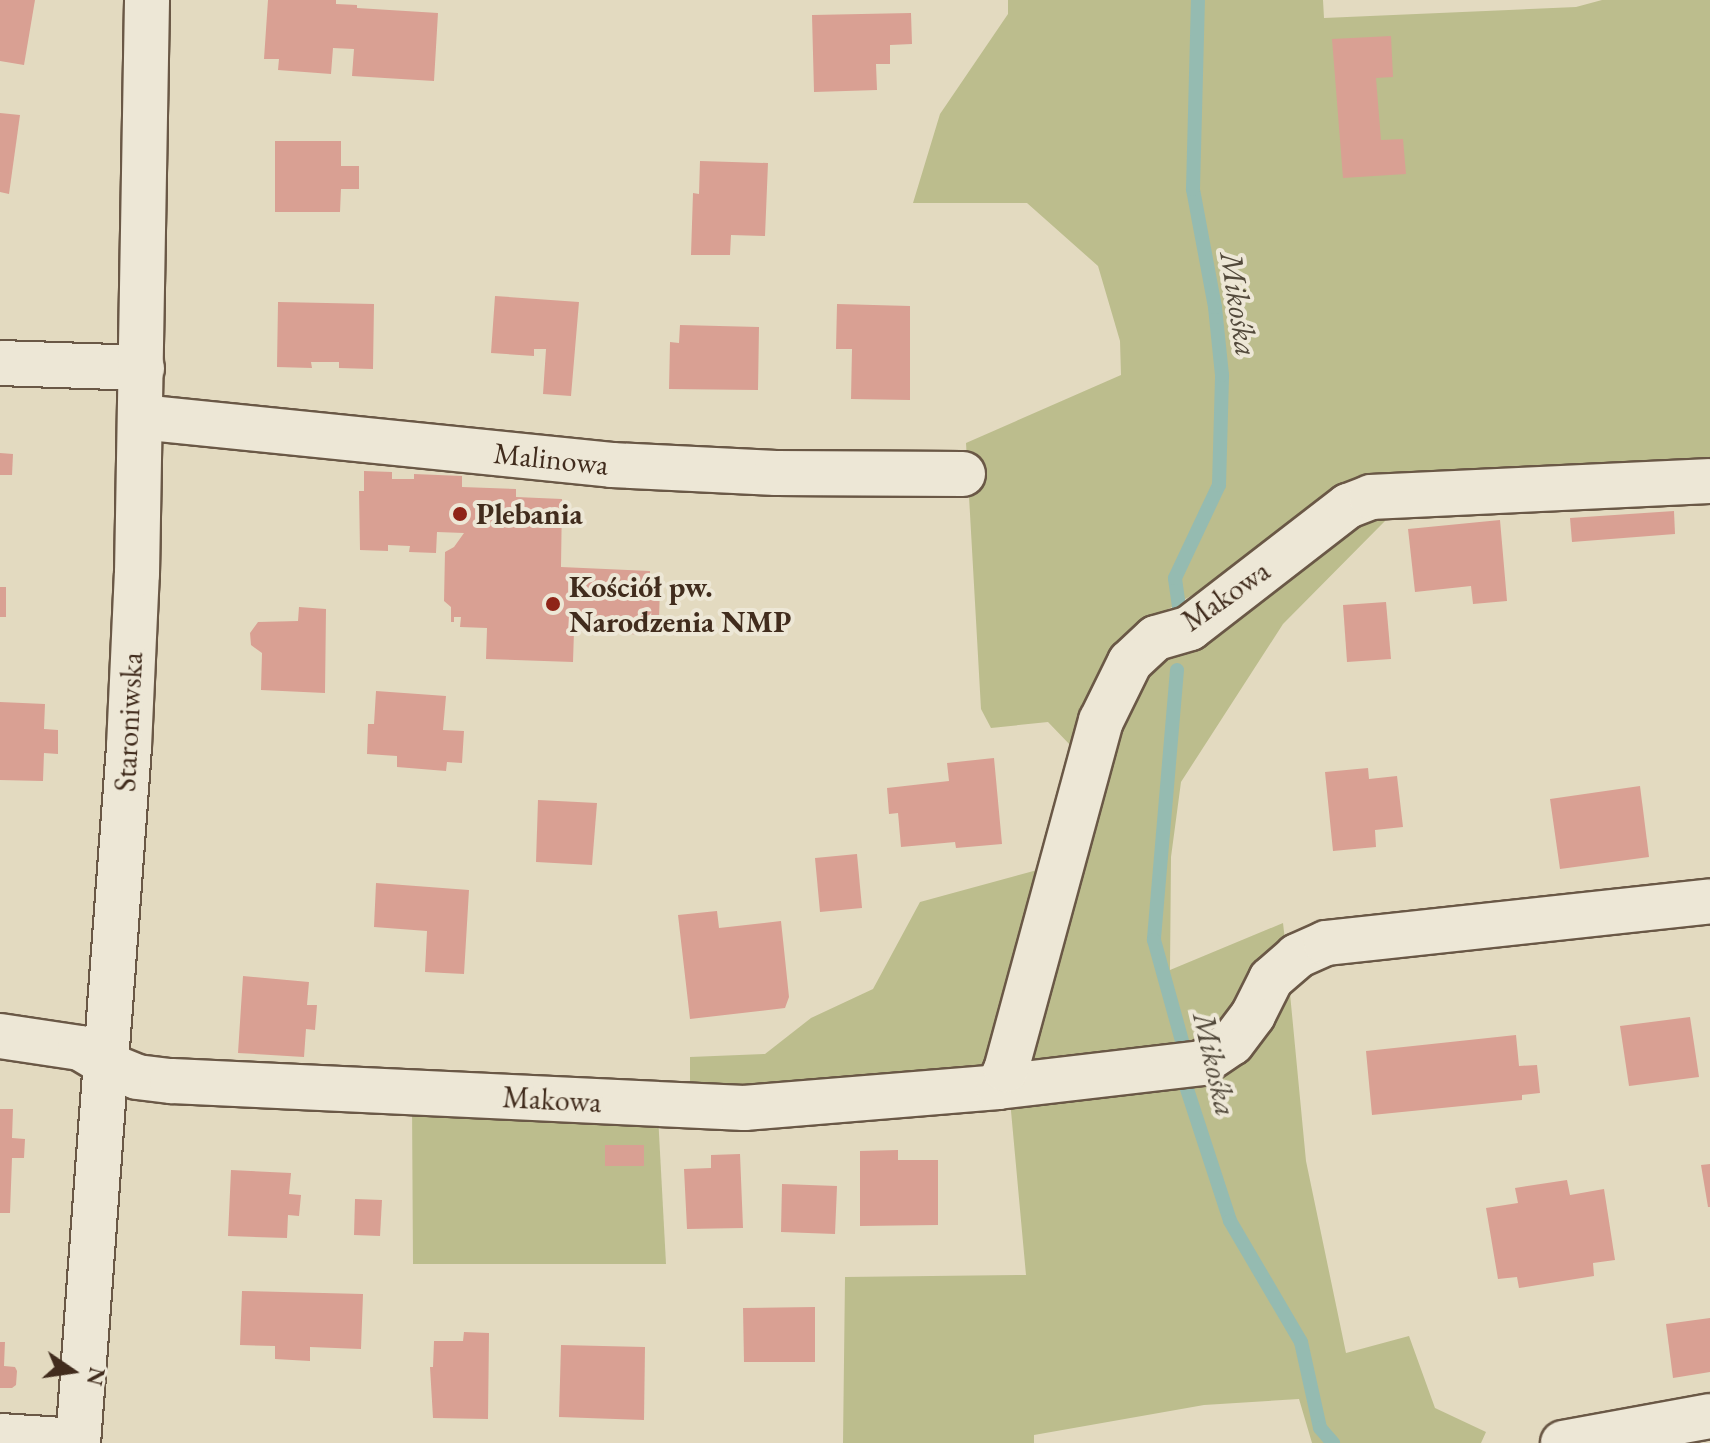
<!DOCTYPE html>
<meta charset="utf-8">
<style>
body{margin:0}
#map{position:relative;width:1710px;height:1443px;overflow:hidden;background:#e3dac0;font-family:"EB Garamond",serif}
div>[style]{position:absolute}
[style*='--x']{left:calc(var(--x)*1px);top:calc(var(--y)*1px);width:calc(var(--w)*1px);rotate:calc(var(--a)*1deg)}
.green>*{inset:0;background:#bcbd8d}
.stream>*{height:14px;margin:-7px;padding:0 7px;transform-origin:7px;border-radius:7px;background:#95bbb1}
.building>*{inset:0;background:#d9a093}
.roads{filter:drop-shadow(2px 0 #6a5846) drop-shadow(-2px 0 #6a5846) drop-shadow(0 2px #6a5846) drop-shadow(0 -2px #6a5846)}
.minor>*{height:44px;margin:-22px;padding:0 22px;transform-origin:22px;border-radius:22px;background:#ede7d6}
.dots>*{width:22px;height:22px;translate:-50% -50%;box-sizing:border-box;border:4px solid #ede7d6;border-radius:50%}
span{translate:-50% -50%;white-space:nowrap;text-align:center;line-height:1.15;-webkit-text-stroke:8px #ede7d6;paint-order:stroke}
.street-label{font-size:30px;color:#412c1d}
.poi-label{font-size:30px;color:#412c1d;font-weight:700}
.left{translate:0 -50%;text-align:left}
.water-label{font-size:32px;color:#52493b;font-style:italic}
.north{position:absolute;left:32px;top:1331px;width:80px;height:80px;-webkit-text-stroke:6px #ede7d6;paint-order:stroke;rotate:103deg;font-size:22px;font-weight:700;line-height:32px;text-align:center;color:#412c1d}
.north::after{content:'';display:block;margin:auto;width:28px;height:36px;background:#412c1d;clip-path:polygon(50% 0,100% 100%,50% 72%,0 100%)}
</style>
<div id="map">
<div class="green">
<div style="clip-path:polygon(1008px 0,1323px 0,1324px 18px,1576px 7px,1602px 0,1710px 0,1710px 465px,1463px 475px,1362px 474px,1273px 548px,1134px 629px,1073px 748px,1048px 722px,991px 728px,981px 709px,966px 443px,1121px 375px,1120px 341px,1098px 266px,1027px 203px,913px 203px,940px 114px,1008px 14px)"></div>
<div style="clip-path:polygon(1380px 505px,1385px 521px,1283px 624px,1181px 782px,1171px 857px,1170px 970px,1283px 923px,1286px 949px,1217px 1040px,1012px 1077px,1122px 704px,1148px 661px)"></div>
<div style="clip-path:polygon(1041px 869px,995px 1064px,977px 1074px,690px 1094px,690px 1057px,765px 1054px,811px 1018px,873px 989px,920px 902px)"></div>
<div style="clip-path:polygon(1289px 983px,1306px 1161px,1346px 1353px,1409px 1336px,1435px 1408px,1486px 1432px,1481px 1443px,1312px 1443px,1299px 1399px,1204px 1405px,1034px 1435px,1034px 1443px,843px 1443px,845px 1277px,1026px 1275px,1010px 1100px,1154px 1089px)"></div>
<div style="clip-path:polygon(412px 1105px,658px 1115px,666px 1264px,413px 1264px)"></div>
</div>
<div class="stream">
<div style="--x:1179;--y:607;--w:29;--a:-98"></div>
<div style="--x:1175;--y:578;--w:103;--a:-64.7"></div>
<div style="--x:1219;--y:485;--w:110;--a:-88.4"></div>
<div style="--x:1222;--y:375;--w:68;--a:-95.9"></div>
<div style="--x:1215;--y:307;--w:120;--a:-100.6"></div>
<div style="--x:1193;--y:189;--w:189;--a:-88.5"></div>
<div style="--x:1177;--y:670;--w:271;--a:94.9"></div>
<div style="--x:1154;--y:940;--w:116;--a:74.5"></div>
<div style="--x:1185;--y:1052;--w:31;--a:90"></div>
<div style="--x:1185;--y:1083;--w:145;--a:71.9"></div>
<div style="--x:1230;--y:1221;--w:140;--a:59.6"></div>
<div style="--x:1301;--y:1342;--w:88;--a:77.5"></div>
<div style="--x:1320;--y:1428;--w:20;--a:49"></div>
</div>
<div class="building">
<div style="clip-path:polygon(0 0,35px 0,24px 65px,0 61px)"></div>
<div style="clip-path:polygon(268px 0,336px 0,336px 4px,357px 5px,357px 8px,438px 13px,434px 81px,352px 76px,354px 49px,333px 48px,331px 74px,278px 70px,279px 59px,264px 59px)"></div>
<div style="clip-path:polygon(911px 13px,912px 44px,890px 45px,890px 64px,876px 64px,877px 90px,814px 92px,812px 15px)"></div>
<div style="clip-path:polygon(1391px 36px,1393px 77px,1376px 78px,1381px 140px,1403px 139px,1406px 174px,1343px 178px,1332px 39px)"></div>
<div style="clip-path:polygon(0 113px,20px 115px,9px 194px,0 192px)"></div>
<div style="clip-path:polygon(275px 141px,341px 141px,341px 166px,359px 166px,359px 189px,341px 189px,340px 212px,275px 212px)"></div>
<div style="clip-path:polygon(700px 161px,768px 163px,765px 236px,731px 235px,730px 255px,691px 255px,693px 193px,699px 194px)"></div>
<div style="clip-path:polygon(495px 296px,579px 302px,571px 396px,543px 394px,546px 349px,534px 349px,534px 356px,491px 353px)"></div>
<div style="clip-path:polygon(278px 302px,374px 304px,373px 369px,339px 368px,339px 362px,311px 362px,312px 368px,277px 367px)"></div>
<div style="clip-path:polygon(837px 304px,910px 306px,910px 400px,851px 399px,852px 349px,836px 349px)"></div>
<div style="clip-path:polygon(680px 325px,759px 327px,758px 390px,669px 389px,670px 342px,679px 343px)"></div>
<div style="clip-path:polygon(0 453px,13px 454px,12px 475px,0 475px)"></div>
<div style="clip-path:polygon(364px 471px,392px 472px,392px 479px,414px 479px,414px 474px,462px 476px,462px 487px,516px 489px,516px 497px,562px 499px,561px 567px,650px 571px,650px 588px,660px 588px,659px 619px,648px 619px,647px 635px,574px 631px,573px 662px,486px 659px,487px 628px,460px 627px,461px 617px,454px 617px,454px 622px,451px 622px,451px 607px,444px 601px,445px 552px,454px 547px,464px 533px,437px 532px,436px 553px,409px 552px,410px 546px,388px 545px,388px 551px,360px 550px,359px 491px,364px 491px)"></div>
<div style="clip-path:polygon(1674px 511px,1675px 534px,1572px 542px,1570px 518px)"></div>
<div style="clip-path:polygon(1500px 520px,1507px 601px,1473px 604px,1471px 586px,1415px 592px,1408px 529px)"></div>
<div style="clip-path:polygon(0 587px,6px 587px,6px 617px,0 617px)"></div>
<div style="clip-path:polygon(1386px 602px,1391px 659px,1347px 662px,1343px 605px)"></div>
<div style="clip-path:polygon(299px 607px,326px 609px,325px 693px,261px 690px,262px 653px,251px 645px,250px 633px,258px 622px,298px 621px)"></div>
<div style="clip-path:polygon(376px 691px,446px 696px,443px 730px,464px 731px,462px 763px,447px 762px,446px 771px,397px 767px,397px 756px,367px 754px,368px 724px,374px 724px)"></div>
<div style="clip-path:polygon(0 702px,45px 704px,44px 729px,58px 730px,58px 754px,44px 753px,43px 781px,0 780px)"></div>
<div style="clip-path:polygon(994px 758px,1002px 844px,956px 848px,955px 842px,901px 847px,898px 813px,889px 814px,887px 788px,949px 781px,947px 763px)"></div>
<div style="clip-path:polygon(1368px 768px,1369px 779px,1397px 776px,1403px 827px,1375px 830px,1376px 847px,1333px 851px,1325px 772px)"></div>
<div style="clip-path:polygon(1640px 786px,1649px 857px,1560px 869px,1550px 799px)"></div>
<div style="clip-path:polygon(538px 800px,597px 803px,592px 865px,536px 862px)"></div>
<div style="clip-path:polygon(857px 854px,862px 908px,820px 912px,815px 858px)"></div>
<div style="clip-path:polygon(376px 883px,469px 890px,464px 974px,425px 972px,427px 931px,374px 927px)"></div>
<div style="clip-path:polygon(717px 911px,719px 928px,781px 921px,789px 997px,785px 1008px,690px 1019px,678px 915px)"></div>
<div style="clip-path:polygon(243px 976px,309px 982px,307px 1005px,317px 1005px,315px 1030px,306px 1029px,304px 1057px,238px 1053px)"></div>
<div style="clip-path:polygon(1690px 1017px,1699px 1077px,1629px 1086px,1620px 1026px)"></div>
<div style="clip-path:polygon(1516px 1035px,1519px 1066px,1537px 1065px,1540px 1093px,1522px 1095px,1522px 1100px,1372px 1115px,1366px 1051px)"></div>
<div style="clip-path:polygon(0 1109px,13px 1109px,12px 1138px,25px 1139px,24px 1158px,12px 1158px,10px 1213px,0 1213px)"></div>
<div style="clip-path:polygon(605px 1145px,644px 1145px,644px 1166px,605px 1166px)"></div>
<div style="clip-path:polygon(898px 1150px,898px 1160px,938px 1160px,938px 1225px,860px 1226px,860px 1151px)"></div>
<div style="clip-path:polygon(740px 1154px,743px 1228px,687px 1229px,684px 1169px,711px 1168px,711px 1155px)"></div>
<div style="clip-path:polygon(1710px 1164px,1710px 1207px,1708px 1207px,1701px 1165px)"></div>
<div style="clip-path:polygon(231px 1170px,291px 1173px,289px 1194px,301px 1195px,299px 1216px,288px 1215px,287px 1238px,228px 1236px)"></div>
<div style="clip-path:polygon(1567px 1180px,1570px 1195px,1604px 1189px,1615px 1260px,1593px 1263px,1594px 1276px,1519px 1288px,1517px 1277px,1498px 1279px,1486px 1208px,1518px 1203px,1515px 1188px)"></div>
<div style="clip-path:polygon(782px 1184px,837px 1186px,835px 1234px,781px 1232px)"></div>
<div style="clip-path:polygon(355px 1199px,382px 1200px,380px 1236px,354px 1235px)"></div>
<div style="clip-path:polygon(242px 1291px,363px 1294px,361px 1349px,310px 1347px,310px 1361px,275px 1359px,275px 1346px,240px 1345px)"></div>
<div style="clip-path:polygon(815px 1307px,815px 1362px,744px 1362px,743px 1308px)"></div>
<div style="clip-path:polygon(1710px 1318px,1710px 1372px,1673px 1378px,1666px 1324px)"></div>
<div style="clip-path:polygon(464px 1332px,489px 1333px,488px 1419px,433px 1418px,430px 1367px,433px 1367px,434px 1341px,463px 1341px)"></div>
<div style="clip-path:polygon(0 1342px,5px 1342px,4px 1366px,15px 1367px,17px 1371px,16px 1385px,12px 1388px,0 1388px)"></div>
<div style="clip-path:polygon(561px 1345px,645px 1347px,644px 1420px,559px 1417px)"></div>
</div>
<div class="roads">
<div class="minor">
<div style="--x:0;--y:363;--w:142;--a:2"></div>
<div style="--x:140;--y:417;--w:474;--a:5.8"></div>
<div style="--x:612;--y:465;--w:164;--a:2.8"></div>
<div style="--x:776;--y:473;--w:187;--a:0.3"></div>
<div style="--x:0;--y:1036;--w:81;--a:8.5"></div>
<div style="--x:80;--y:1048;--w:33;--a:31"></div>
<div style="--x:108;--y:1065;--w:31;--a:22"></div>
<div style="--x:137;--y:1077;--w:35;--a:7"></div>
<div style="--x:172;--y:1081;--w:573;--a:2.7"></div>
<div style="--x:744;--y:1108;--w:255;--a:-4.7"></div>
<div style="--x:998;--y:1087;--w:205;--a:-6.7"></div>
<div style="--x:1202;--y:1063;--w:36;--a:-34"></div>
<div style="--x:1232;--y:1043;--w:35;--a:-53"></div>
<div style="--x:1253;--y:1015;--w:40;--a:-63.4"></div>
<div style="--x:1271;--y:979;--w:35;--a:-41"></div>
<div style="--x:1297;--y:956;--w:32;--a:-24"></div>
<div style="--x:1326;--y:943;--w:386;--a:-6.2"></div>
<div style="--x:998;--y:1087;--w:19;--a:-65"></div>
<div style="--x:1006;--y:1070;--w:362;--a:-74.8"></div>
<div style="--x:1101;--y:721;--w:66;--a:-63.8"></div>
<div style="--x:1130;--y:662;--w:35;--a:-43"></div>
<div style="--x:1156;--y:638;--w:35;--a:-16"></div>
<div style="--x:1190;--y:628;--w:200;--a:-37.7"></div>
<div style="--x:1348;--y:506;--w:25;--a:-21"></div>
<div style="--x:1371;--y:497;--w:339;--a:-2.7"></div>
<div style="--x:0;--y:1436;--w:78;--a:3.7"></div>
<div style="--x:78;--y:1443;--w:698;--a:-85.81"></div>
<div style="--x:129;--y:747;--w:173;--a:-87.4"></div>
<div style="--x:137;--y:574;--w:574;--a:-89"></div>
<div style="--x:1563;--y:1443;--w:149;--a:-10.4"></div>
</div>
</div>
<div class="dots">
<div style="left:460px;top:514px;background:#8f2418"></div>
<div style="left:553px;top:604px;background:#8f2418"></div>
</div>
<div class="street-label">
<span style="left:551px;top:459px;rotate:6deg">Malinowa</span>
<span style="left:1226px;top:596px;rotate:-35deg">Makowa</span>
<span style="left:129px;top:722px;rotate:-87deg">Staroniwska</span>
<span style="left:552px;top:1100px;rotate:3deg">Makowa</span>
</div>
<div class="poi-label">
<span class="left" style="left:476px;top:514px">Plebania</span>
<span class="left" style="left:569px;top:604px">Kościół pw.<br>Narodzenia NMP</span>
</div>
<div class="water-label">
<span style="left:1239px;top:304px;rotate:81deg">Mikośka</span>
<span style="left:1215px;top:1064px;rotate:77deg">Mikośka</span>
</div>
<div class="north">N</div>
</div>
